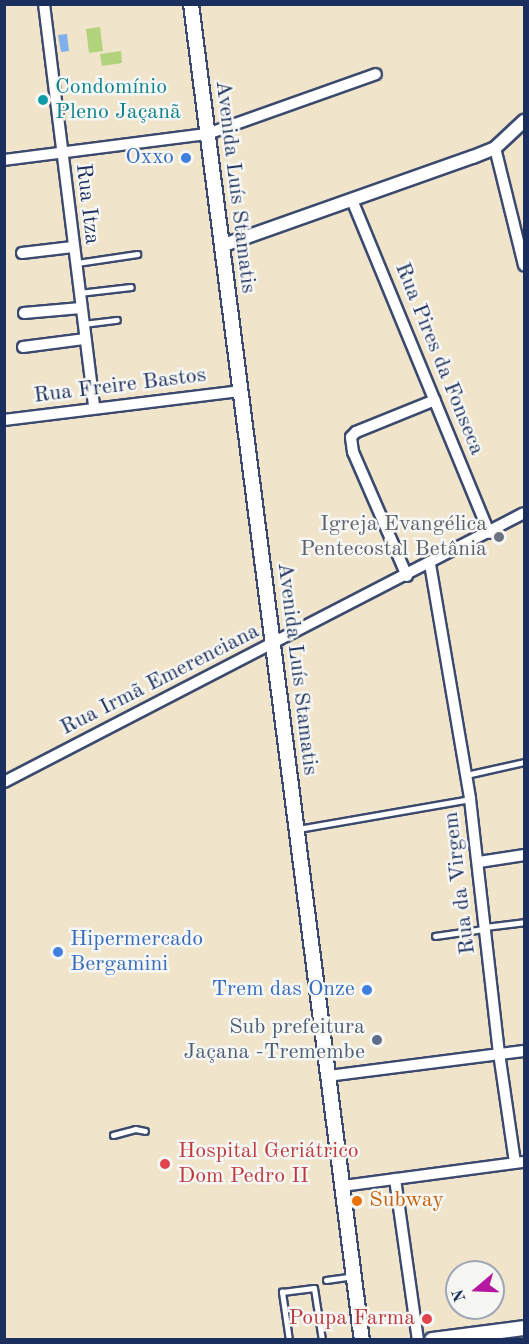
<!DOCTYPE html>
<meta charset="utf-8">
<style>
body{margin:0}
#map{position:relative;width:529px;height:1344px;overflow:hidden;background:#f0e4cb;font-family:"Old Standard TT",serif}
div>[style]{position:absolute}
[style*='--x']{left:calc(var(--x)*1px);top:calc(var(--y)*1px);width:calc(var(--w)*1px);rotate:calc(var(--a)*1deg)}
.green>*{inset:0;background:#b0d37c}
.water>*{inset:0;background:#7eb0eb}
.roads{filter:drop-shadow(2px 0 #3b4a6e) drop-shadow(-2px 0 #3b4a6e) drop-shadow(0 2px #3b4a6e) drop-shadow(0 -2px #3b4a6e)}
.service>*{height:5px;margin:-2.5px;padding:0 2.5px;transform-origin:2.5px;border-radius:2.5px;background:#fff}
.minor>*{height:10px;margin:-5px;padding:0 5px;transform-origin:5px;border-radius:5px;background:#fff}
.tertiary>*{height:12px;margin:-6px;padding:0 6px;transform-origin:6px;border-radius:6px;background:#fff}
.secondary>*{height:14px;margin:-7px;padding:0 7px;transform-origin:7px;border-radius:7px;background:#fff}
.dots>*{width:16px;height:16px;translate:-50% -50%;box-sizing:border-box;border:3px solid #f6f6f2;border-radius:50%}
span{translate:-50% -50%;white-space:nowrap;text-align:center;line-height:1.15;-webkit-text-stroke:5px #f6f6f2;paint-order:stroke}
.culture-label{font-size:22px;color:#0d838f}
.left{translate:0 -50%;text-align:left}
.shop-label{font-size:22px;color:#366cbe}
.right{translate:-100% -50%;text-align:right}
.street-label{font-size:22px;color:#1b2f5e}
.worship-label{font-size:22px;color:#5b616d}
.service-label{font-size:22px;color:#4e5e75}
.health-label{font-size:22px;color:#be3a42}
.food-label{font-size:22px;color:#c56008}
.frame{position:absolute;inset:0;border:6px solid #1b2f5e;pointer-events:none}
.north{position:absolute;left:445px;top:1260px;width:60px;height:60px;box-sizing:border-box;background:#f6f6f2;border:2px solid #9ea6b7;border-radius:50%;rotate:251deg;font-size:16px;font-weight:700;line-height:24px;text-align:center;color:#1b2f5e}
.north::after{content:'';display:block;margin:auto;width:21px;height:27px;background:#b5179e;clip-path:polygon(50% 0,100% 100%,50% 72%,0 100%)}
</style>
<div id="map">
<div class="green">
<div style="clip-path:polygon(100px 27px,103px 51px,89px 53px,86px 29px)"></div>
<div style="clip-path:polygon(121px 51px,122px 63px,102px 66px,100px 54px)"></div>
</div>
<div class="water">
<div style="clip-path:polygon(67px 34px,69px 51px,61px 52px,58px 35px)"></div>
</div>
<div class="roads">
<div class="service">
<div style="--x:77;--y:263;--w:61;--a:-8.5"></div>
<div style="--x:79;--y:293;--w:52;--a:-6.6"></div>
<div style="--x:83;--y:324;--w:34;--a:-7"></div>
<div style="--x:466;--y:775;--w:59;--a:-12.6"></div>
<div style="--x:298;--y:829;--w:175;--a:-9.9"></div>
<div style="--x:485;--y:927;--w:39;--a:-7"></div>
<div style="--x:435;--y:936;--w:49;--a:-8.1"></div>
<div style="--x:113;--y:1135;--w:23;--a:-15"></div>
<div style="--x:135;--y:1129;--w:10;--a:11"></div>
<div style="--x:326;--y:1280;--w:28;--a:-8"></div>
<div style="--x:289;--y:1340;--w:49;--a:-98.3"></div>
<div style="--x:282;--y:1292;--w:32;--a:-7"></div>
<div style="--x:314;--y:1288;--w:53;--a:81.3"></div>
</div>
<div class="minor">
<div style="--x:44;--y:4;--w:407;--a:82.9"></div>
<div style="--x:495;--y:148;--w:121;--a:76.1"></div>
<div style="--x:4;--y:160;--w:205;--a:-7.3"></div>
<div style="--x:207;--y:134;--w:179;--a:-19.5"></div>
<div style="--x:352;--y:200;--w:360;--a:67.6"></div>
<div style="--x:22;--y:253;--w:51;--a:-6.7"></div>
<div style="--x:24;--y:313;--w:57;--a:-5"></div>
<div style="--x:23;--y:347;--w:63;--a:-7.4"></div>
<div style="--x:4;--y:420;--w:237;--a:-7"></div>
<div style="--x:430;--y:564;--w:238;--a:80.3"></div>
<div style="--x:470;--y:799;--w:256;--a:83.5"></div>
<div style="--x:499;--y:1053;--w:111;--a:81.7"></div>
<div style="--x:407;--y:576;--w:135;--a:-113.5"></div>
<div style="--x:353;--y:452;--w:15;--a:-98"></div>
<div style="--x:351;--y:437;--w:7;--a:-45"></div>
<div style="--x:356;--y:432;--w:85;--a:-22.1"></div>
<div style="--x:4;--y:782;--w:585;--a:-27.35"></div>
<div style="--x:479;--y:862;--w:46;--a:-8.8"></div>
<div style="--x:328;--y:1076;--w:198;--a:-7.3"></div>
<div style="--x:395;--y:1179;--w:163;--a:81.9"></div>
<div style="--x:343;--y:1186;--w:183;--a:-7.6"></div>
</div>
<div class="tertiary">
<div style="--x:221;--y:246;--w:267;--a:-19.5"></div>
<div style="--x:473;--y:157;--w:24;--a:-22"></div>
<div style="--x:495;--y:148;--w:40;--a:-43"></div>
</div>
<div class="secondary">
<div style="--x:191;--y:4;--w:1347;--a:82.71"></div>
<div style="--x:432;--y:1340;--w:93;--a:-7.4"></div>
</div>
</div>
<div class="dots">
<div style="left:43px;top:100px;background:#0f9aa8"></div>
<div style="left:186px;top:158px;background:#3f7fe0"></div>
<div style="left:499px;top:537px;background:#6b7280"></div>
<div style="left:58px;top:952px;background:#3f7fe0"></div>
<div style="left:367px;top:990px;background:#3f7fe0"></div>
<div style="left:377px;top:1040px;background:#5c6f8a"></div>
<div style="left:165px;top:1164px;background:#e0444e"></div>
<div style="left:357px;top:1201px;background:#e8710a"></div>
<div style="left:427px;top:1319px;background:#e0444e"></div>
</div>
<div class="culture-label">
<span class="left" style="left:55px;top:100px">Condomínio<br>Pleno Jaçanã</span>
</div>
<div class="shop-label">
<span class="right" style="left:174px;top:158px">Oxxo</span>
<span class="left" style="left:70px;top:952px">Hipermercado<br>Bergamini</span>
<span class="right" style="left:355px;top:990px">Trem das Onze</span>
</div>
<div class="street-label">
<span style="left:235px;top:187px;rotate:83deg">Avenida Luís Stamatis</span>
<span style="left:87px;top:204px;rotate:83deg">Rua Itza</span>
<span style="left:439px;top:359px;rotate:68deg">Rua Pires da Fonseca</span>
<span style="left:120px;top:386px;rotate:-7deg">Rua Freire Bastos</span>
<span style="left:297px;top:669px;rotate:83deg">Avenida Luís Stamatis</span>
<span style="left:160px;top:680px;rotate:-27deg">Rua Irmã Emerenciana</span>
<span style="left:460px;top:883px;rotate:-97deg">Rua da Virgem</span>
</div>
<div class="worship-label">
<span class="right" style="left:487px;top:537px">Igreja Evangélica<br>Pentecostal Betânia</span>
</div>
<div class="service-label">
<span class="right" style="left:365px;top:1040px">Sub prefeitura<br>Jaçana -Tremembe</span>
</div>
<div class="health-label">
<span class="left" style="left:178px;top:1164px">Hospital Geriátrico<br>Dom Pedro II</span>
<span class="right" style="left:415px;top:1319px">Poupa Farma</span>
</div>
<div class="food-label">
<span class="left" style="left:369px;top:1201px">Subway</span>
</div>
<div class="frame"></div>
<div class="north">N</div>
</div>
